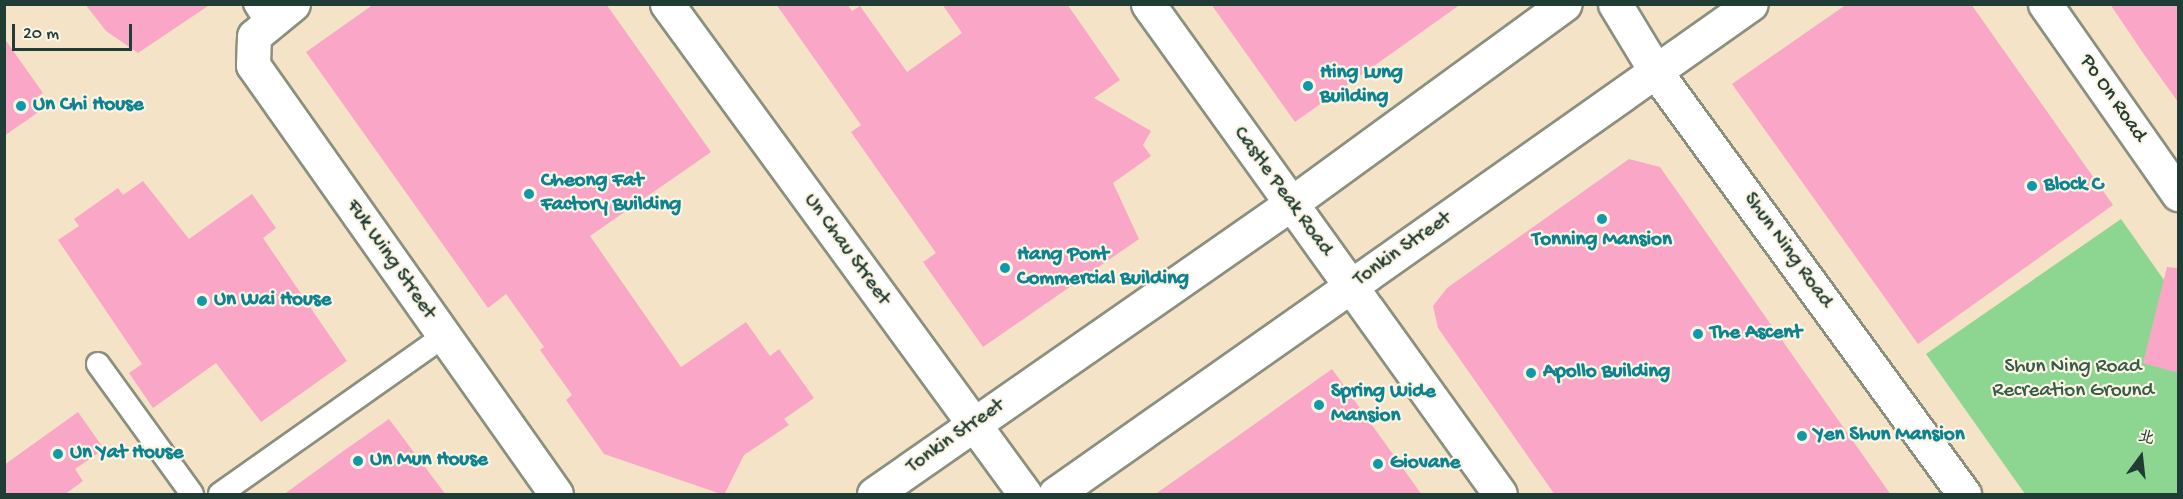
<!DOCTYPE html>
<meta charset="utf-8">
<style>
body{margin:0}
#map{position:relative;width:2183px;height:499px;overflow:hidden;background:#f4e3c7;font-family:"Gochi Hand","LXGW WenKai TC",sans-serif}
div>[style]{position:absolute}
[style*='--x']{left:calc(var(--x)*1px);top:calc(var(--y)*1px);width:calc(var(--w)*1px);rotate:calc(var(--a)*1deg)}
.green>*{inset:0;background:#8cd692}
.building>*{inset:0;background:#faa6c7}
.roads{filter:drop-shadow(2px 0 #8a907e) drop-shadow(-2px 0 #8a907e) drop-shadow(0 2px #8a907e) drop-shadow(0 -2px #8a907e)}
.service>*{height:22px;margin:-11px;padding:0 11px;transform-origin:11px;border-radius:11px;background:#fff}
.minor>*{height:33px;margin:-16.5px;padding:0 16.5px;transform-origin:16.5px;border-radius:16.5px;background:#fff}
.tertiary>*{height:33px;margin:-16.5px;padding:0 16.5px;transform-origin:16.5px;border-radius:16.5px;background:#fff}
.secondary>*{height:33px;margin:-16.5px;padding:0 16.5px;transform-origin:16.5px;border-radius:16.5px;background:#fff}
.dots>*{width:16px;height:16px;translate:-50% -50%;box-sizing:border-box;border:3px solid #fcf5e5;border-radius:50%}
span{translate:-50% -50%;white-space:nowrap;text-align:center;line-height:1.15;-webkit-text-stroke:4.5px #fcf5e5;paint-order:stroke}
.culture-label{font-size:21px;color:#0d838f;font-weight:700}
.left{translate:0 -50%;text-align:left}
.street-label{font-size:21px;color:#1f3d34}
.park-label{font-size:21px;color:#355c47}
.frame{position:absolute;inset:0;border:6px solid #1f3d34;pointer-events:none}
.north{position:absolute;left:2111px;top:427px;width:60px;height:60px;-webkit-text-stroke:4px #fcf5e5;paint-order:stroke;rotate:15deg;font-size:16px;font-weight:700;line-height:24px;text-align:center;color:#1f3d34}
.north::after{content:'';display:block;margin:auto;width:21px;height:27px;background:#1f3d34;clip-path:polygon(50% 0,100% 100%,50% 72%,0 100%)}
.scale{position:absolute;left:12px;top:24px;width:120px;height:27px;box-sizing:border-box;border:3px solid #1f3d34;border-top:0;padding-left:8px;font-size:18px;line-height:21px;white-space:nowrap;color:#1f3d34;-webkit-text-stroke:4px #fcf5e5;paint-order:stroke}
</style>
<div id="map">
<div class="green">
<div style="clip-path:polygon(2121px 219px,2178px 300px,2178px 494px,2025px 494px,1926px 354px)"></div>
</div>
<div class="building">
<div style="clip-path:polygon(85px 4px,211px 4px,138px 53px,106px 31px)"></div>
<div style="clip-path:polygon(374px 4px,606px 4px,711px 152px,590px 236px,681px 367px,746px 322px,770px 356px,779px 349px,814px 398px,784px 419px,789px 425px,744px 455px,724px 495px,604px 454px,566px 400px,572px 395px,540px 350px,544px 347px,506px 294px,488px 308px,306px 52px)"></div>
<div style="clip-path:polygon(776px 4px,847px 4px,852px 11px,860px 6px,907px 72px,962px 33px,942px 4px,1067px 4px,1120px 80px,1094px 98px,1151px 131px,1143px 145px,1151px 156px,1113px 183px,1139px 239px,983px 347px,923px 262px,936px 253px,851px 132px,861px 125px)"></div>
<div style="clip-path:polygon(1211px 4px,1461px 4px,1295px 122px)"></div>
<div style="clip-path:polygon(1847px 4px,1971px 4px,2113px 205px,1918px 344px,1732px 84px)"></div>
<div style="clip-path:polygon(2110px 4px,2178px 4px,2178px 102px,2143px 53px)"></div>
<div style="clip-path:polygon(4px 38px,43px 93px,33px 100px,40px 111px,4px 136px)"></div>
<div style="clip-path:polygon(1629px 159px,1660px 167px,1891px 495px,1555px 495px,1438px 328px,1433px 306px,1447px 288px)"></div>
<div style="clip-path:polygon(143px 181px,189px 239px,252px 194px,276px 228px,263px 238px,347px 361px,261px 422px,216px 363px,153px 408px,129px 373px,142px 364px,58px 240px,79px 226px,74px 219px,118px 188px,123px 195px)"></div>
<div style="clip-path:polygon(2167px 267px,2178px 268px,2178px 373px,2143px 363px)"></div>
<div style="clip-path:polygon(1332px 369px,1422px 495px,1154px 495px,1228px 443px)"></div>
<div style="clip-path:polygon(78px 412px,104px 449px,75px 469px,83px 481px,64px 495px,4px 495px,4px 465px)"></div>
<div style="clip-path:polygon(389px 419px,446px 495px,283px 495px,342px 452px)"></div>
</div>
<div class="roads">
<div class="service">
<div style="--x:255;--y:4;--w:22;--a:58"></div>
<div style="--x:98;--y:364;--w:160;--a:54.1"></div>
<div style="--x:220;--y:494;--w:274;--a:-35.2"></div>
</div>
<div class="minor">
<div style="--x:293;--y:4;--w:50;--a:140.6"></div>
<div style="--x:254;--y:36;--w:29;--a:92"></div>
<div style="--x:253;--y:65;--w:525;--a:54.77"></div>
<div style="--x:1615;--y:4;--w:83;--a:58.8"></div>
<div style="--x:1658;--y:75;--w:519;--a:53.86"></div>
<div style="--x:2045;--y:4;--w:232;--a:55"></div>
</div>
<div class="tertiary">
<div style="--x:1289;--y:205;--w:341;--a:-36.1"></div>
<div style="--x:1351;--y:286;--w:489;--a:-35.2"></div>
</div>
<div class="secondary">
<div style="--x:667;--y:4;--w:607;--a:53.85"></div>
<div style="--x:1148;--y:4;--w:603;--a:54.31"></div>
<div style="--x:874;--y:494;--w:506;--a:-34.85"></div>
<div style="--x:1055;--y:494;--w:362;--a:-35.1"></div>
</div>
</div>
<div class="dots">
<div style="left:1308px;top:86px;background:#0f9aa8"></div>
<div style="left:21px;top:106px;background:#0f9aa8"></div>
<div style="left:2032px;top:186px;background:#0f9aa8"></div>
<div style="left:529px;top:194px;background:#0f9aa8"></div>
<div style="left:1602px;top:219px;background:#0f9aa8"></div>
<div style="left:1005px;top:268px;background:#0f9aa8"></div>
<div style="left:202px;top:301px;background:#0f9aa8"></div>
<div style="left:1698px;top:334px;background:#0f9aa8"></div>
<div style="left:1531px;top:373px;background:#0f9aa8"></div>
<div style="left:1319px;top:405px;background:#0f9aa8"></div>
<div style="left:1802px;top:436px;background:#0f9aa8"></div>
<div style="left:58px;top:454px;background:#0f9aa8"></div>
<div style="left:358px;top:461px;background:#0f9aa8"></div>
<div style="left:1378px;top:464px;background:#0f9aa8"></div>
</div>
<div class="culture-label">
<span class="left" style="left:1320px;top:86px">Hing Lung<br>Building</span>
<span class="left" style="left:33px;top:106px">Un Chi House</span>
<span class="left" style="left:541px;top:194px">Cheong Fat<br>Factory Building</span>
<span class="left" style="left:2044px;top:186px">Block C</span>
<span style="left:1602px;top:241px">Tonning Mansion</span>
<span class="left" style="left:1017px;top:268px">Hang Pont<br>Commercial Building</span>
<span class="left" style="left:214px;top:301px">Un Wai House</span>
<span class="left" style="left:1710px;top:334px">The Ascent</span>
<span class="left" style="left:1543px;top:373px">Apollo Building</span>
<span class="left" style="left:1331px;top:405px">Spring Wide<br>Mansion</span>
<span class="left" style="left:1814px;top:436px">Yen Shun Mansion</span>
<span class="left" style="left:70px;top:454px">Un Yat House</span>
<span class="left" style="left:370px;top:461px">Un Mun House</span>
<span class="left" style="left:1390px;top:464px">Giovane</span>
</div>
<div class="street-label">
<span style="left:2112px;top:99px;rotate:55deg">Po On Road</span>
<span style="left:1282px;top:192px;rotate:54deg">Castle Peak Road</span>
<span style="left:846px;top:250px;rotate:54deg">Un Chau Street</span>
<span style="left:1403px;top:250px;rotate:-35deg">Tonkin Street</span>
<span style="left:1787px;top:251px;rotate:54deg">Shun Ning Road</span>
<span style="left:390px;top:260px;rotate:55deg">Fuk Wing Street</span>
<span style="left:956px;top:437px;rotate:-35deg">Tonkin Street</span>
</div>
<div class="park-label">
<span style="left:2073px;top:380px">Shun Ning Road<br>Recreation Ground</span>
</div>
<div class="frame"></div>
<div class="north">北</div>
<div class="scale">20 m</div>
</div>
